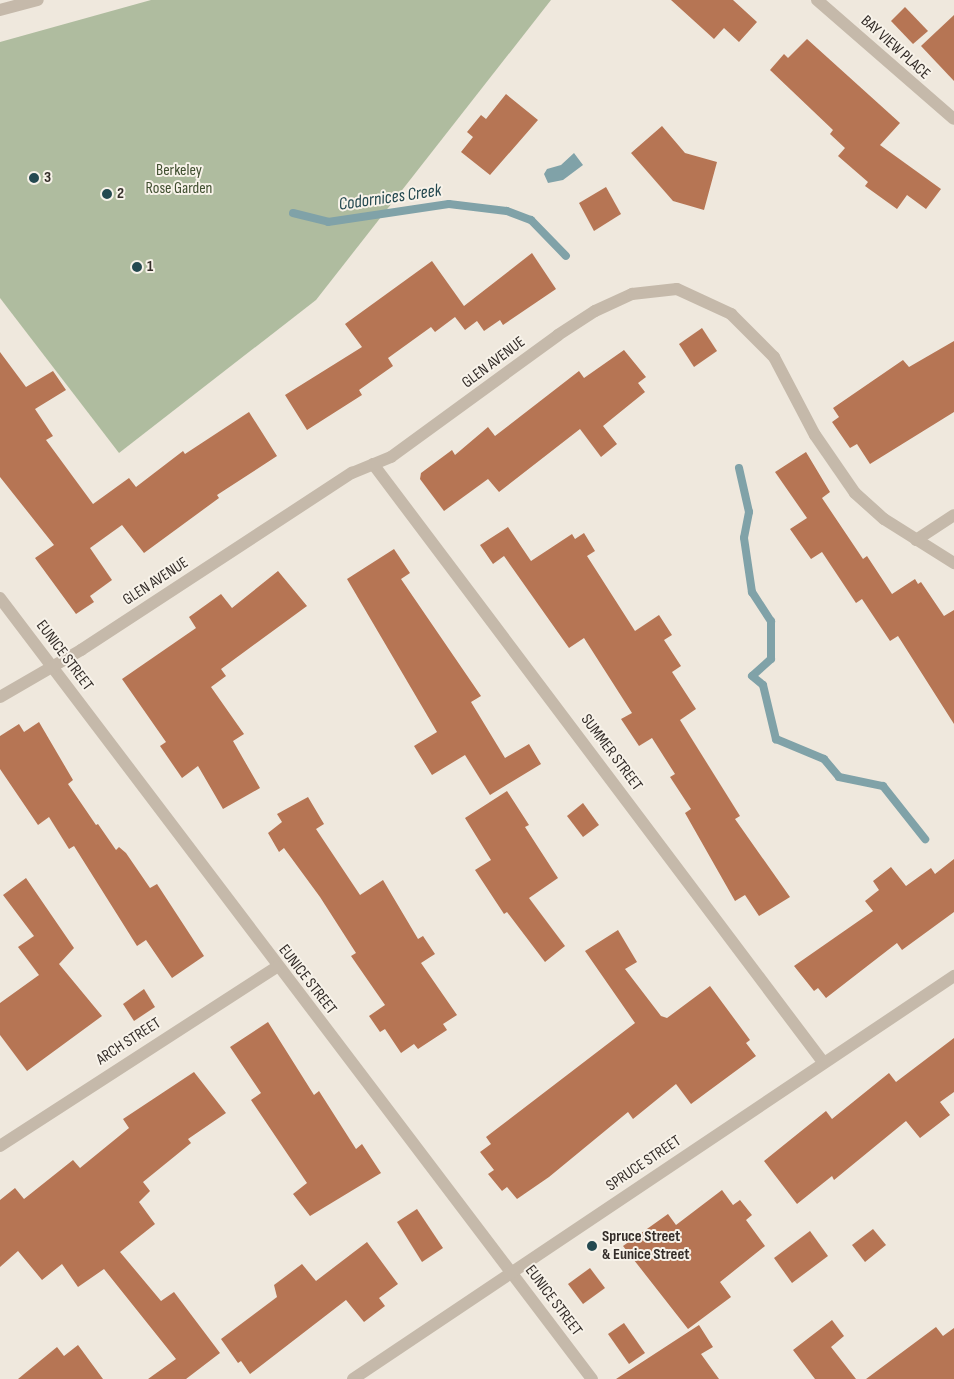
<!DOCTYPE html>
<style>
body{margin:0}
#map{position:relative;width:954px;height:1379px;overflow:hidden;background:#efe8dd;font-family:"Sofia Sans Condensed",sans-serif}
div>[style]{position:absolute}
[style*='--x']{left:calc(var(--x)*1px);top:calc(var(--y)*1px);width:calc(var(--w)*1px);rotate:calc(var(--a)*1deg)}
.green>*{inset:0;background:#afbc9f}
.water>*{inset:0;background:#80a2a8}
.stream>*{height:8px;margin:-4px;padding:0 4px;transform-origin:4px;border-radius:4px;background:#80a2a8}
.building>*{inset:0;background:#b67554}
.minor>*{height:12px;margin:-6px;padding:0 6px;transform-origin:6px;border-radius:6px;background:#c5b9aa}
.dots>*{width:14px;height:14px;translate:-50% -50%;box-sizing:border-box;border:2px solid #f7f2e9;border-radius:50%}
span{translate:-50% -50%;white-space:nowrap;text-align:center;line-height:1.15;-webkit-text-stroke:4px #f7f2e9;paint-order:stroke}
.street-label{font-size:16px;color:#342d29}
.park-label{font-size:16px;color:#404f30}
.poi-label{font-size:16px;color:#342d29;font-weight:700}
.left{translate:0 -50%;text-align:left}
.water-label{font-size:18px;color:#244950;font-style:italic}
</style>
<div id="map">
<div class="green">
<div style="clip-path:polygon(151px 0,551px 0,316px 300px,119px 453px,0 298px,0 42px)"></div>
</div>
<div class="water">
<div style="clip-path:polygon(574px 153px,583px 165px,563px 180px,548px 183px,544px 174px,547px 169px,561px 165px)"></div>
</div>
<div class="stream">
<div style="--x:293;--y:213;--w:36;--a:14"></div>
<div style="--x:328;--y:222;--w:122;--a:-8.5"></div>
<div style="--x:449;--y:204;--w:58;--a:6.9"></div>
<div style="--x:507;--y:211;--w:26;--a:21"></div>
<div style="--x:531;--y:220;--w:50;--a:45.8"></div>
<div style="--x:739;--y:468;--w:45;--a:77.2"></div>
<div style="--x:749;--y:512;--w:26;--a:101"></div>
<div style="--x:744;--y:538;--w:55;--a:81.6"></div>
<div style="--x:752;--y:592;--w:35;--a:57"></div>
<div style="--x:771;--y:621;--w:38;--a:90"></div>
<div style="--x:771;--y:659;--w:25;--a:138"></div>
<div style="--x:752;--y:676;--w:14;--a:39"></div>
<div style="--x:763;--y:685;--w:56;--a:76.5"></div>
<div style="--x:776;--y:739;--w:52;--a:22.6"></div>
<div style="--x:824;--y:759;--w:23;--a:50"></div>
<div style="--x:839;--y:777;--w:45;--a:11.6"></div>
<div style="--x:883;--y:786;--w:68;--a:51.6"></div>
</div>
<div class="building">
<div style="clip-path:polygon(671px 0,733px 0,757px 22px,739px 42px,724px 28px,714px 39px)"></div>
<div style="clip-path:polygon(905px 7px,928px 31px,913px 44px,891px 21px)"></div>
<div style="clip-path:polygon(954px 15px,954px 81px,921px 46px)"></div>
<div style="clip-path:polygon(807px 39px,900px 123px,880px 145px,941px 189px,926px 209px,907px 195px,897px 209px,865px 186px,868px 182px,838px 156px,845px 148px,830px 134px,833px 130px,770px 70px,784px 54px,788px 58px)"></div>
<div style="clip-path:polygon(506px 94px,538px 120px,490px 175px,461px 152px,473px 137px,467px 132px,481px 115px,486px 119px)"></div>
<div style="clip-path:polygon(662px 126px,685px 153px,717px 162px,704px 210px,673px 201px,631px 153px)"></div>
<div style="clip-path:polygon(606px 187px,621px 214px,594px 231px,579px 203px)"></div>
<div style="clip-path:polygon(532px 253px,556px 289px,503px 325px,500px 320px,484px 331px,477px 321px,465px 330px,455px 317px,435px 332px,431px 327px,388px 358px,393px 366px,359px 390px,362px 395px,307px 430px,285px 395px,362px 347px,345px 324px,432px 261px,464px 306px)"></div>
<div style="clip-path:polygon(702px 328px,717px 351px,694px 367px,679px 344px)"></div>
<div style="clip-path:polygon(954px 341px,954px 412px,870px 464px,857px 444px,850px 448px,832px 422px,839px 417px,833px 408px,903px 360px,909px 367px)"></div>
<div style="clip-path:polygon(624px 350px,646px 377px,638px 383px,645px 392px,603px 426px,617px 444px,601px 457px,580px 429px,499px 492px,488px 479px,444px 511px,420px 479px,421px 473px,452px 450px,455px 455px,488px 427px,495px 436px,579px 371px,584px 378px)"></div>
<div style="clip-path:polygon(0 352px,26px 387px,53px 371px,66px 390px,35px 409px,53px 436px,46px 440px,93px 504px,129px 478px,136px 487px,183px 451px,185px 454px,249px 412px,277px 456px,217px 495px,219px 498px,144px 553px,122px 525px,90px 548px,112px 580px,90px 596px,94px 602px,76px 614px,35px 558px,54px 545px,0 477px)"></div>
<div style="clip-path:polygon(806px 452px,830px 492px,822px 498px,863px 559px,867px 556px,892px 594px,915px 579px,918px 584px,921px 582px,944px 616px,954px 610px,954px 724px,898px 636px,890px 641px,862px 599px,856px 603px,822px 552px,811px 559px,790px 529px,807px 518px,775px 472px)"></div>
<div style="clip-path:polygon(508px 527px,531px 561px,572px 534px,575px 539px,584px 533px,595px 551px,587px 556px,635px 631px,659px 615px,672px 635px,664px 640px,681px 666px,672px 672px,696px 709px,680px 720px,740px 816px,735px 819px,790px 897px,759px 916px,745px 895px,735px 901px,685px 813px,691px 809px,670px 777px,675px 774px,652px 738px,639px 746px,621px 719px,632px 713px,584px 638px,569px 648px,504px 556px,493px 564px,480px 545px)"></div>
<div style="clip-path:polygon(394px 549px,410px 573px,401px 579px,481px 696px,471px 702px,505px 758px,529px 744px,541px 764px,490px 795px,465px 755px,432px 775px,414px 746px,437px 732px,347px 579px)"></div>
<div style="clip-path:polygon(278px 571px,307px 606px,221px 669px,226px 676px,211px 687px,244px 734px,233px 741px,260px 788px,223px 809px,198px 766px,182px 778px,160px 746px,166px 742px,122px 679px,196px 628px,189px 617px,221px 594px,232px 608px)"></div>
<div style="clip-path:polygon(39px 722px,73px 780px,68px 784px,96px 825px,98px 824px,116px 850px,119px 847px,126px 853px,150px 888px,157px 884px,204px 956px,172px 978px,146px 940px,137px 946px,74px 846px,69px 849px,49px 817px,38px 825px,0 769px,0 736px,19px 724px,24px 732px)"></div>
<div style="clip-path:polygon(507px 791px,529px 825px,525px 827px,558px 878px,529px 898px,565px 946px,545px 962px,507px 912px,504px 914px,475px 870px,491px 860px,465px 818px)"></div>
<div style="clip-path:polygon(308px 797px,324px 824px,316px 829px,360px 895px,383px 880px,418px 939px,423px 936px,435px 954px,421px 963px,457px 1015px,443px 1024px,447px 1030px,418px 1049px,414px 1044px,401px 1053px,385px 1029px,380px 1032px,369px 1016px,385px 1005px,351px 956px,356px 953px,320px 897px,284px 848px,279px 852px,268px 833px,282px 822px,277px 814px)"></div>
<div style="clip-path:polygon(583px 803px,599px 825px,583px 837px,567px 816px)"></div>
<div style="clip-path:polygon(954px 859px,954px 912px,902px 950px,897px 943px,826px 998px,818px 988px,814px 991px,794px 966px,873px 911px,865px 901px,879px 890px,873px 881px,891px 867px,906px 886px,931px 868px,935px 874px)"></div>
<div style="clip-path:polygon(26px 878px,74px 948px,59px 964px,102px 1016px,27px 1071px,0 1035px,0 1003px,39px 975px,18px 947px,34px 936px,3px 895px)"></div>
<div style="clip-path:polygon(618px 930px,637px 962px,625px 969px,661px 1016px,667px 1018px,710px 986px,750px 1040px,746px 1043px,756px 1056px,691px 1104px,676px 1084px,633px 1119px,628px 1112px,549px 1177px,517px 1199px,507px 1187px,502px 1191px,488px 1174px,494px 1170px,480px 1152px,491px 1144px,486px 1137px,635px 1023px,585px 951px)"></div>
<div style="clip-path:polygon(144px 989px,155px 1007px,134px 1021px,123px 1004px)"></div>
<div style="clip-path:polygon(268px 1022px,314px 1095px,319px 1091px,356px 1149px,362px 1144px,381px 1173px,310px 1216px,293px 1194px,307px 1183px,251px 1100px,261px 1093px,230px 1047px)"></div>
<div style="clip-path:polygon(954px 1038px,954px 1092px,940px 1102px,950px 1115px,920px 1138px,906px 1121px,834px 1180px,832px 1176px,797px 1204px,764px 1161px,826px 1111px,832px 1119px,889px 1073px,896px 1082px)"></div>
<div style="clip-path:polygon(194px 1072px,226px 1113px,188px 1139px,191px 1143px,143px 1182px,150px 1191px,139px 1202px,155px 1224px,120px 1252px,161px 1301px,174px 1292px,220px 1353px,186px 1379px,148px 1379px,176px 1359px,104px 1269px,78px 1287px,62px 1264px,42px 1280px,18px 1251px,0 1267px,0 1200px,15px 1188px,24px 1199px,73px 1160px,80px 1168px,129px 1128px,123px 1119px)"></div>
<div style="clip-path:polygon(722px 1190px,733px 1205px,740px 1200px,752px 1215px,746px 1220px,765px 1246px,720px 1282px,731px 1297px,688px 1329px,623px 1246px,668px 1214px,676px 1225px)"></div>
<div style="clip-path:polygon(417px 1209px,443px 1248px,422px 1262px,397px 1222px)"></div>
<div style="clip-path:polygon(873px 1229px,886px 1245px,865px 1262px,852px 1245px)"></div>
<div style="clip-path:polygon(810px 1231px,828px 1256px,792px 1283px,774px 1258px)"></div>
<div style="clip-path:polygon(367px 1242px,398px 1284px,379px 1298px,385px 1306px,364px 1322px,346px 1300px,250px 1374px,241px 1361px,238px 1363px,221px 1339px,277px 1297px,274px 1285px,302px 1264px,316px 1281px)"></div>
<div style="clip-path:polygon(590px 1268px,605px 1288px,583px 1304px,568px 1284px)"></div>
<div style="clip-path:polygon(832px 1320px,844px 1336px,831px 1347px,856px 1379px,815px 1379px,793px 1350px)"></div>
<div style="clip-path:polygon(624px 1323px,645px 1353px,629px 1364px,608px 1334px)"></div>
<div style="clip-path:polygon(699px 1325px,713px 1347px,701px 1354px,719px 1379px,616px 1379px)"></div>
<div style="clip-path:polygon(936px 1327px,943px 1336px,954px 1328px,954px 1379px,866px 1379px)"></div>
<div style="clip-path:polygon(78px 1345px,103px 1379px,18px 1379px,57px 1347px,64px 1356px)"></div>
</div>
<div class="minor">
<div style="--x:817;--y:0;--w:181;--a:41"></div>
<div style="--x:0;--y:10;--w:39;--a:-15"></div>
<div style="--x:373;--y:464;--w:748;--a:53.04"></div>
<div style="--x:916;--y:540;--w:45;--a:-33.3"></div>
<div style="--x:0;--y:598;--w:980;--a:52.84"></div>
<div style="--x:0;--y:697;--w:94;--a:-30.1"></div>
<div style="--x:81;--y:650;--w:324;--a:-33.2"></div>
<div style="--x:352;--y:473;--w:42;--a:-22.3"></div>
<div style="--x:391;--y:457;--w:207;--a:-36.1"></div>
<div style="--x:558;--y:335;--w:44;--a:-33"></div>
<div style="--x:595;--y:311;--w:41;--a:-24.7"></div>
<div style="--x:632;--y:294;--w:45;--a:-6.3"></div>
<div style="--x:677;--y:289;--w:60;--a:24.8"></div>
<div style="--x:731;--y:314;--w:61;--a:45"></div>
<div style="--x:774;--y:357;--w:88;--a:62.3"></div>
<div style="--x:815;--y:435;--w:70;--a:55.4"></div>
<div style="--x:855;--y:493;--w:39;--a:42"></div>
<div style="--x:884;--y:519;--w:83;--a:32.2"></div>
<div style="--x:0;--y:1146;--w:330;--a:-32.9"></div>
<div style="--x:353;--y:1379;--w:724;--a:-33.84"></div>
</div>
<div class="dots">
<div style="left:34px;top:178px;background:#244950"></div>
<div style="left:107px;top:194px;background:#244950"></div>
<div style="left:137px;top:267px;background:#244950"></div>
<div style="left:592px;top:1246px;background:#244950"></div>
</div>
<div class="street-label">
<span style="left:895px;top:48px;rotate:42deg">BAY VIEW PLACE</span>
<span style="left:494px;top:363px;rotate:-37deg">GLEN AVENUE</span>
<span style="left:156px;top:582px;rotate:-33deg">GLEN AVENUE</span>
<span style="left:64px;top:656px;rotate:53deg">EUNICE STREET</span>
<span style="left:611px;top:753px;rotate:53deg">SUMMER STREET</span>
<span style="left:307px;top:980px;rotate:52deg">EUNICE STREET</span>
<span style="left:129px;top:1042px;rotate:-33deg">ARCH STREET</span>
<span style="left:644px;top:1164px;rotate:-34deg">SPRUCE STREET</span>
<span style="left:553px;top:1301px;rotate:53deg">EUNICE STREET</span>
</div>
<div class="park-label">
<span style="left:179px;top:180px">Berkeley<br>Rose Garden</span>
</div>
<div class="poi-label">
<span class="left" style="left:44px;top:178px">3</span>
<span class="left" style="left:117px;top:194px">2</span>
<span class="left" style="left:147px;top:267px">1</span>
<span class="left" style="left:602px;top:1246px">Spruce Street<br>&amp; Eunice Street</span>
</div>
<div class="water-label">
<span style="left:390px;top:198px;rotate:-8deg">Codornices Creek</span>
</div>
</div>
